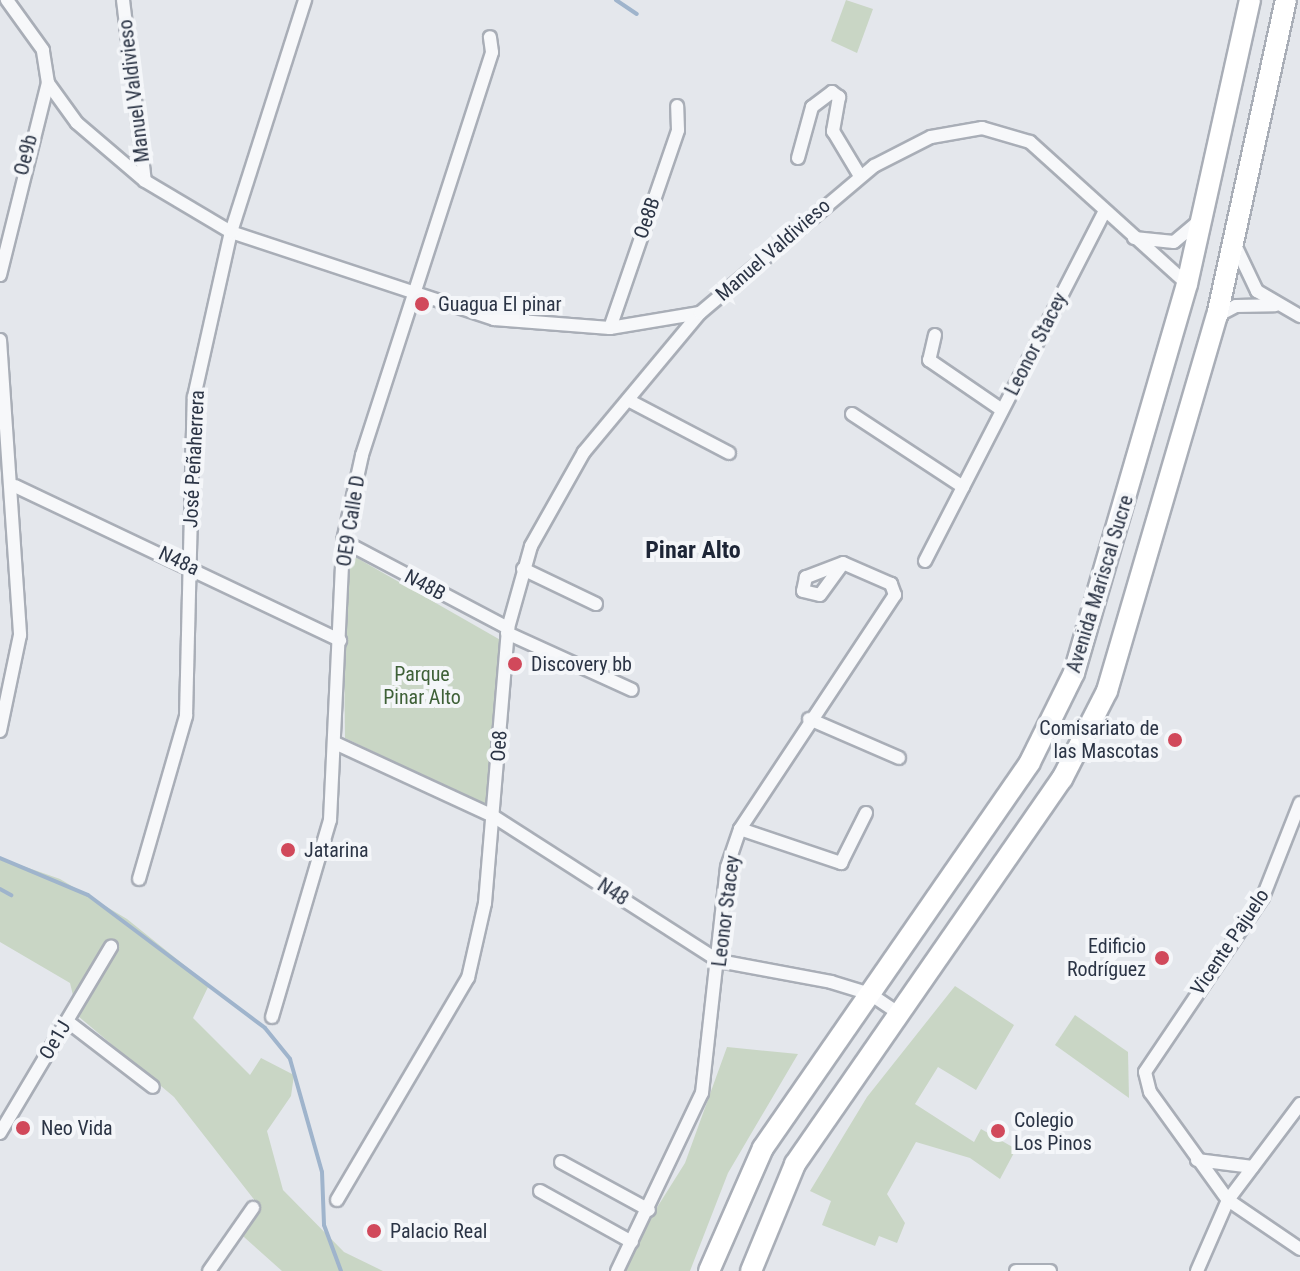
<!DOCTYPE html>
<meta charset="utf-8">
<style>
body{margin:0}
#map{position:relative;width:1300px;height:1271px;overflow:hidden;background:#e4e7ec;font-family:"Roboto Condensed",sans-serif}
div>[style]{position:absolute}
[style*='--x']{left:calc(var(--x)*1px);top:calc(var(--y)*1px);width:calc(var(--w)*1px);rotate:calc(var(--a)*1deg)}
.green>*{inset:0;background:#c9d6c5}
.stream>*{height:4px;margin:-2px;padding:0 2px;transform-origin:2px;border-radius:2px;background:#9fb4cc}
.roads{filter:drop-shadow(2px 0 #a9aeb7) drop-shadow(-2px 0 #a9aeb7) drop-shadow(0 2px #a9aeb7) drop-shadow(0 -2px #a9aeb7)}
.minor>*{height:12px;margin:-6px;padding:0 6px;transform-origin:6px;border-radius:6px;background:#f7f8fa}
.primary>*{height:20px;margin:-10px;padding:0 10px;transform-origin:10px;border-radius:10px;background:#fff}
.dots>*{width:22px;height:22px;translate:-50% -50%;box-sizing:border-box;border:4px solid #f4f6f9;border-radius:50%}
span{translate:-50% -50%;white-space:nowrap;text-align:center;line-height:1.15;-webkit-text-stroke:8px #f4f6f9;paint-order:stroke}
.street-label{font-size:20px;color:#2b3445}
.poi-label{font-size:20px;color:#2b3445}
.left{translate:0 -50%;text-align:left}
.right{translate:-100% -50%;text-align:right}
.park-label{font-size:20px;color:#3f6138}
.quarter-label{font-size:24px;color:#1d2536;font-weight:700}
</style>
<div id="map">
<div class="green">
<div style="clip-path:polygon(846px 0,873px 9px,857px 53px,831px 41px)"></div>
<div style="clip-path:polygon(343px 550px,504px 642px,489px 807px,345px 738px)"></div>
<div style="clip-path:polygon(0 858px,60px 879px,127px 919px,209px 985px,193px 1018px,250px 1075px,261px 1058px,294px 1075px,291px 1096px,267px 1131px,283px 1190px,344px 1252px,383px 1271px,282px 1271px,235px 1229px,260px 1207px,174px 1097px,78px 1016px,70px 983px,0 942px)"></div>
<div style="clip-path:polygon(955px 986px,1014px 1025px,976px 1090px,938px 1067px,915px 1104px,974px 1142px,981px 1129px,1016px 1149px,1000px 1179px,970px 1158px,916px 1142px,887px 1194px,905px 1223px,897px 1243px,879px 1236px,875px 1246px,822px 1225px,831px 1201px,810px 1191px,867px 1097px)"></div>
<div style="clip-path:polygon(1075px 1015px,1128px 1052px,1129px 1098px,1055px 1045px)"></div>
<div style="clip-path:polygon(727px 1047px,798px 1054px,728px 1173px,690px 1271px,617px 1271px,685px 1163px)"></div>
</div>
<div class="stream">
<div style="--x:616;--y:0;--w:25;--a:34"></div>
<div style="--x:0;--y:858;--w:95;--a:22.8"></div>
<div style="--x:88;--y:895;--w:221;--a:36.9"></div>
<div style="--x:265;--y:1028;--w:40;--a:51"></div>
<div style="--x:290;--y:1059;--w:117;--a:74.2"></div>
<div style="--x:322;--y:1172;--w:53;--a:87.8"></div>
<div style="--x:324;--y:1225;--w:49;--a:69.7"></div>
<div style="--x:0;--y:889;--w:13;--a:29"></div>
</div>
<div class="roads">
<div class="minor">
<div style="--x:123;--y:0;--w:182;--a:83.1"></div>
<div style="--x:48;--y:83;--w:49;--a:54.1"></div>
<div style="--x:77;--y:123;--w:89;--a:40.5"></div>
<div style="--x:145;--y:181;--w:100;--a:30.7"></div>
<div style="--x:231;--y:232;--w:277;--a:18.3"></div>
<div style="--x:494;--y:319;--w:116;--a:4.4"></div>
<div style="--x:610;--y:328;--w:91;--a:-9.5"></div>
<div style="--x:798;--y:158;--w:53;--a:-74.6"></div>
<div style="--x:812;--y:107;--w:25;--a:-37"></div>
<div style="--x:832;--y:92;--w:9;--a:36"></div>
<div style="--x:839;--y:97;--w:35;--a:100"></div>
<div style="--x:833;--y:131;--w:52;--a:59"></div>
<div style="--x:1134;--y:238;--w:40;--a:5.7"></div>
<div style="--x:1174;--y:242;--w:33;--a:-40"></div>
<div style="--x:1236;--y:247;--w:49;--a:64.5"></div>
<div style="--x:1257;--y:291;--w:50;--a:30.2"></div>
<div style="--x:0;--y:275;--w:198;--a:-76"></div>
<div style="--x:48;--y:83;--w:33;--a:-99"></div>
<div style="--x:43;--y:50;--w:62;--a:-125.8"></div>
<div style="--x:1217;--y:316;--w:21;--a:-28"></div>
<div style="--x:1236;--y:306;--w:39;--a:-1"></div>
<div style="--x:610;--y:328;--w:209;--a:-71"></div>
<div style="--x:678;--y:130;--w:24;--a:-92"></div>
<div style="--x:935;--y:335;--w:26;--a:103"></div>
<div style="--x:929;--y:360;--w:88;--a:34.4"></div>
<div style="--x:0;--y:340;--w:296;--a:86.1"></div>
<div style="--x:20;--y:635;--w:98;--a:101.8"></div>
<div style="--x:628;--y:400;--w:114;--a:27.7"></div>
<div style="--x:852;--y:414;--w:133;--a:33.3"></div>
<div style="--x:15;--y:486;--w:360;--a:25.4"></div>
<div style="--x:343;--y:541;--w:187;--a:27.8"></div>
<div style="--x:925;--y:561;--w:392;--a:-62.8"></div>
<div style="--x:523;--y:569;--w:81;--a:25.6"></div>
<div style="--x:507;--y:633;--w:137;--a:24.5"></div>
<div style="--x:809;--y:719;--w:98;--a:23.4"></div>
<div style="--x:335;--y:743;--w:174;--a:24.8"></div>
<div style="--x:493;--y:816;--w:269;--a:32.7"></div>
<div style="--x:719;--y:961;--w:114;--a:10.6"></div>
<div style="--x:831;--y:982;--w:41;--a:17.1"></div>
<div style="--x:870;--y:994;--w:34;--a:34"></div>
<div style="--x:1300;--y:803;--w:101;--a:111.5"></div>
<div style="--x:1263;--y:897;--w:211;--a:124"></div>
<div style="--x:1145;--y:1072;--w:21;--a:76"></div>
<div style="--x:1150;--y:1092;--w:133;--a:54.2"></div>
<div style="--x:1228;--y:1200;--w:87;--a:34.2"></div>
<div style="--x:740;--y:829;--w:107;--a:18.6"></div>
<div style="--x:841;--y:863;--w:56;--a:-63.4"></div>
<div style="--x:139;--y:879;--w:170;--a:-73.9"></div>
<div style="--x:186;--y:716;--w:319;--a:-88.6"></div>
<div style="--x:194;--y:397;--w:169;--a:-77.4"></div>
<div style="--x:231;--y:232;--w:244;--a:-72.3"></div>
<div style="--x:272;--y:1017;--w:205;--a:-73.6"></div>
<div style="--x:330;--y:820;--w:279;--a:-87.3"></div>
<div style="--x:343;--y:541;--w:88;--a:-77.5"></div>
<div style="--x:362;--y:455;--w:423;--a:-72.1"></div>
<div style="--x:492;--y:52;--w:15;--a:-98"></div>
<div style="--x:67;--y:1021;--w:108;--a:37.5"></div>
<div style="--x:0;--y:1133;--w:217;--a:-59.2"></div>
<div style="--x:1197;--y:1160;--w:56;--a:7.1"></div>
<div style="--x:561;--y:1162;--w:100;--a:28.6"></div>
<div style="--x:540;--y:1191;--w:105;--a:29"></div>
<div style="--x:337;--y:1200;--w:258;--a:-59.5"></div>
<div style="--x:468;--y:978;--w:77;--a:-77.2"></div>
<div style="--x:485;--y:903;--w:276;--a:-85.2"></div>
<div style="--x:508;--y:628;--w:85;--a:-74.3"></div>
<div style="--x:531;--y:546;--w:108;--a:-60.6"></div>
<div style="--x:584;--y:452;--w:181;--a:-50.2"></div>
<div style="--x:700;--y:313;--w:228;--a:-40.2"></div>
<div style="--x:874;--y:166;--w:64;--a:-27"></div>
<div style="--x:931;--y:137;--w:52;--a:-10"></div>
<div style="--x:982;--y:128;--w:50;--a:16.3"></div>
<div style="--x:1030;--y:142;--w:212;--a:42.1"></div>
<div style="--x:209;--y:1271;--w:77;--a:-55.1"></div>
<div style="--x:617;--y:1271;--w:197;--a:-64.5"></div>
<div style="--x:702;--y:1093;--w:227;--a:-83.7"></div>
<div style="--x:727;--y:867;--w:40;--a:-71.1"></div>
<div style="--x:740;--y:829;--w:281;--a:-56.5"></div>
<div style="--x:895;--y:595;--w:12;--a:-110"></div>
<div style="--x:891;--y:584;--w:52;--a:-156.4"></div>
<div style="--x:843;--y:563;--w:40;--a:159"></div>
<div style="--x:806;--y:577;--w:14;--a:102"></div>
<div style="--x:803;--y:591;--w:17;--a:13"></div>
<div style="--x:820;--y:595;--w:39;--a:-54"></div>
<div style="--x:1016;--y:1271;--w:34;--a:0"></div>
<div style="--x:1197;--y:1271;--w:77;--a:-66.4"></div>
<div style="--x:1228;--y:1200;--w:120;--a:-53.1"></div>
</div>
<div class="primary">
<div style="--x:709;--y:1271;--w:134;--a:-66.3"></div>
<div style="--x:763;--y:1148;--w:469;--a:-55.3"></div>
<div style="--x:1030;--y:762;--w:99;--a:-63.7"></div>
<div style="--x:1074;--y:673;--w:405;--a:-73.8"></div>
<div style="--x:1187;--y:284;--w:291;--a:-77.5"></div>
<div style="--x:751;--y:1271;--w:116;--a:-67.6"></div>
<div style="--x:795;--y:1164;--w:469;--a:-55.3"></div>
<div style="--x:1062;--y:779;--w:99;--a:-62.9"></div>
<div style="--x:1107;--y:691;--w:391;--a:-73.7"></div>
<div style="--x:1217;--y:316;--w:323;--a:-77.7"></div>
</div>
</div>
<div class="dots">
<div style="left:422px;top:304px;background:#d1495b"></div>
<div style="left:515px;top:664px;background:#d1495b"></div>
<div style="left:1175px;top:740px;background:#d1495b"></div>
<div style="left:288px;top:850px;background:#d1495b"></div>
<div style="left:1162px;top:958px;background:#d1495b"></div>
<div style="left:23px;top:1128px;background:#d1495b"></div>
<div style="left:998px;top:1131px;background:#d1495b"></div>
<div style="left:374px;top:1231px;background:#d1495b"></div>
</div>
<div class="street-label">
<span style="left:134px;top:91px;rotate:-97deg">Manuel Valdivieso</span>
<span style="left:26px;top:155px;rotate:-76deg">Oe9b</span>
<span style="left:647px;top:218px;rotate:-71deg">Oe8B</span>
<span style="left:773px;top:250px;rotate:-41deg">Manuel Valdivieso</span>
<span style="left:1036px;top:344px;rotate:-63deg">Leonor Stacey</span>
<span style="left:194px;top:459px;rotate:-87deg">José Peñaherrera</span>
<span style="left:351px;top:521px;rotate:-81deg">OE9 Calle D</span>
<span style="left:179px;top:561px;rotate:25deg">N48a</span>
<span style="left:1100px;top:584px;rotate:-73deg">Avenida Mariscal Sucre</span>
<span style="left:425px;top:585px;rotate:28deg">N48B</span>
<span style="left:499px;top:746px;rotate:-86deg">Oe8</span>
<span style="left:613px;top:892px;rotate:33deg">N48</span>
<span style="left:726px;top:911px;rotate:-83deg">Leonor Stacey</span>
<span style="left:1230px;top:942px;rotate:-56deg">Vicente Pajuelo</span>
<span style="left:55px;top:1040px;rotate:-59deg">Oe1J</span>
</div>
<div class="poi-label">
<span class="left" style="left:438px;top:304px">Guagua El pinar</span>
<span class="left" style="left:531px;top:664px">Discovery bb</span>
<span class="right" style="left:1159px;top:740px">Comisariato de<br>las Mascotas</span>
<span class="left" style="left:304px;top:850px">Jatarina</span>
<span class="right" style="left:1146px;top:958px">Edificio<br>Rodríguez</span>
<span class="left" style="left:1014px;top:1132px">Colegio<br>Los Pinos</span>
<span class="left" style="left:41px;top:1128px">Neo Vida</span>
<span class="left" style="left:390px;top:1231px">Palacio Real</span>
</div>
<div class="park-label">
<span style="left:422px;top:686px">Parque<br>Pinar Alto</span>
</div>
<div class="quarter-label">
<span style="left:693px;top:551px">Pinar Alto</span>
</div>
</div>
